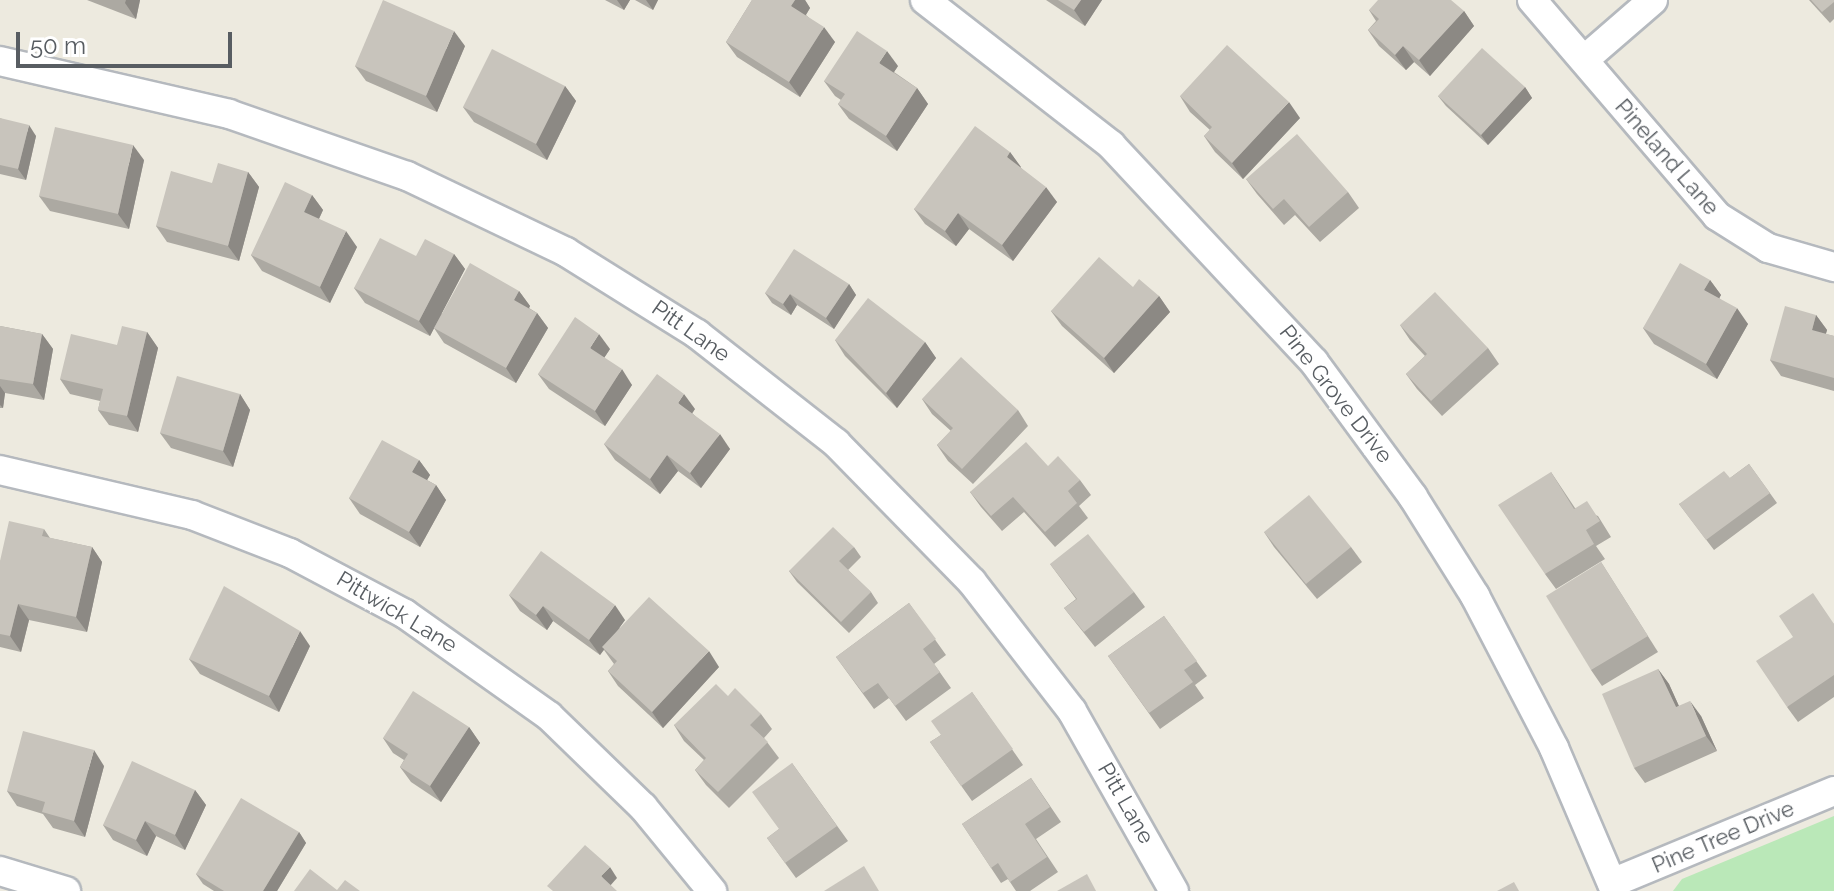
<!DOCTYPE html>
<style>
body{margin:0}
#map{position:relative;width:1834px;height:891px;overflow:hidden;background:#edeadf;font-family:Raleway,sans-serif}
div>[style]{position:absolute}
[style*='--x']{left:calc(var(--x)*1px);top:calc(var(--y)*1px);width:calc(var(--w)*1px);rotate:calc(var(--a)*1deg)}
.green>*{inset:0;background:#bae8b8}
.roads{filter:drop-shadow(2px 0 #b5b9be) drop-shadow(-2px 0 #b5b9be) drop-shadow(0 2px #b5b9be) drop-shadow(0 -2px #b5b9be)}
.street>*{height:28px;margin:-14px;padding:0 14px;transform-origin:14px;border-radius:14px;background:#fff}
.wall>*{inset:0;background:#aca9a2}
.shaded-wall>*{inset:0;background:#8c8984}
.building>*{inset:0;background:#c8c4bc}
span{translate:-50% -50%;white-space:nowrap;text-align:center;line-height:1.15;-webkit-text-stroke:7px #fff;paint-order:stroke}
.street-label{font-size:22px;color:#585d62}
.scale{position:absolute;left:16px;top:32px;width:216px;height:36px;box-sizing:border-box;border:4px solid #585d62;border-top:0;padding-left:10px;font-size:24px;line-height:28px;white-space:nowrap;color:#585d62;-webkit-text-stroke:6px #fff;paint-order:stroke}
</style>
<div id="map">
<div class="green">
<div style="clip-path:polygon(1834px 816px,1834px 891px,1673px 891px,1682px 879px)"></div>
</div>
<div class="roads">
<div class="street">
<div style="--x:925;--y:0;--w:236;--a:37.9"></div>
<div style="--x:1111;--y:145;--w:297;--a:46.9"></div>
<div style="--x:1314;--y:362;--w:167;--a:53.7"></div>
<div style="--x:1413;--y:497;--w:117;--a:57.9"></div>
<div style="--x:1475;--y:596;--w:171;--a:62.5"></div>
<div style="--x:1554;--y:748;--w:155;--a:66.9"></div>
<div style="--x:1532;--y:0;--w:284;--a:49.4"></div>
<div style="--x:1717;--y:216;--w:60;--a:32.1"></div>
<div style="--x:1768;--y:248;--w:69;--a:16.1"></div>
<div style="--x:1585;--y:59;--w:90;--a:-40.9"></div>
<div style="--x:0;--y:61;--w:235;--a:13"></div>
<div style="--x:229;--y:114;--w:188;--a:19.2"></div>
<div style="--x:407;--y:176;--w:176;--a:25.5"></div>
<div style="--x:566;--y:252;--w:155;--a:32"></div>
<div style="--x:697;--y:334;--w:177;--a:38.1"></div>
<div style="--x:836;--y:443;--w:194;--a:45.6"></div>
<div style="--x:972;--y:582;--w:163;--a:52.2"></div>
<div style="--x:1072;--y:711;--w:207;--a:60.5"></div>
<div style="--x:0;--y:470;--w:197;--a:13.2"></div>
<div style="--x:192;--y:515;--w:105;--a:21.2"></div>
<div style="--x:290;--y:553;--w:130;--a:27.9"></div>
<div style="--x:405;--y:614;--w:176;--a:35.3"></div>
<div style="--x:549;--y:716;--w:131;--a:44.1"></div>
<div style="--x:643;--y:807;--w:109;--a:50.6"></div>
<div style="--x:0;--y:871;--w:69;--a:16.9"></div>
<div style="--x:1612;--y:883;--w:240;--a:-22.5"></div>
</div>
</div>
<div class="wall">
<div style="clip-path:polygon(87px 0,140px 0,136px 19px)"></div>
<div style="clip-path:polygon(605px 0,630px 0,624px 10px)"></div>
<div style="clip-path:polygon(635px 0,658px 0,653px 10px)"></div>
<div style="clip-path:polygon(752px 0,805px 0,810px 8px,806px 15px,835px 42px,800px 97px,737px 57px,726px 42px)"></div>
<div style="clip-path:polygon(1046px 0,1102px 0,1085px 26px)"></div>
<div style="clip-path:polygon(1809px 0,1834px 0,1834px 19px,1830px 23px)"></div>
<div style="clip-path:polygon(1369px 10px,1464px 11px,1474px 26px,1430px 76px,1414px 62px,1406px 70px,1379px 46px,1368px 30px,1376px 21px)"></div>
<div style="clip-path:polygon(465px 46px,437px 112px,366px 81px,355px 66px)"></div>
<div style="clip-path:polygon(898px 66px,894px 72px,917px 88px,928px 104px,897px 151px,849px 119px,838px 104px,841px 100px,835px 96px,824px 81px)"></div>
<div style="clip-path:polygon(565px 86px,576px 101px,547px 160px,474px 122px,463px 107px)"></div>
<div style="clip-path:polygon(1525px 87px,1532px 98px,1488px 145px,1446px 106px,1438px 96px)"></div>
<div style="clip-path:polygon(1180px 96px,1300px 118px,1243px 179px,1215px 152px,1204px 136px,1210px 130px,1190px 112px)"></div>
<div style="clip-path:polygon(0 118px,36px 136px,26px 180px,0 174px)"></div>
<div style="clip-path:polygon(1010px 152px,1021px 168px,1057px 202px,1013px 261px,969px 229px,956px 246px,925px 224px,914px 209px)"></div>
<div style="clip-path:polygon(144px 160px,129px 229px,50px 211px,39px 196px)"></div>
<div style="clip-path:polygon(248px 172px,259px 187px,239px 261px,167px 242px,156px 226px,212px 183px)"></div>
<div style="clip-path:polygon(1246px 179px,1348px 192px,1359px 208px,1320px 242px,1295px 215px,1284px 225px,1257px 194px)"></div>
<div style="clip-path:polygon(312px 195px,323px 210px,319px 219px,357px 247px,330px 303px,262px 271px,251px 255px)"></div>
<div style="clip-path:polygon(454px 254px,465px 269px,441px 314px,519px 291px,530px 306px,529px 308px,537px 313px,548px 328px,516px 383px,444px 343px,434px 328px,430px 336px,365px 303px,354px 288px,416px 256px)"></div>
<div style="clip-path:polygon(1710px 280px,1721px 295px,1719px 298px,1748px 324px,1717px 379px,1654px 344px,1643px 328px)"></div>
<div style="clip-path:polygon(849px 284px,856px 295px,834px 329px,797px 305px,791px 315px,772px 303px,765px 293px)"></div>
<div style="clip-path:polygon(1133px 287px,1159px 296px,1170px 312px,1114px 373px,1062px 326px,1051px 311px)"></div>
<div style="clip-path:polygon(1816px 315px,1827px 330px,1826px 334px,1834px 336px,1834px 391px,1781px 376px,1770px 360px)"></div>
<div style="clip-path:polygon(1400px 325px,1488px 348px,1499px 364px,1442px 416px,1417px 389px,1406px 374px,1425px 356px,1410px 340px)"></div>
<div style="clip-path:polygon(0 326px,42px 334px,53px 349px,44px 400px,5px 393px,3px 408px,0 408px)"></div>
<div style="clip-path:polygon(147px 332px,158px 348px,138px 432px,109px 425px,98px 410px,100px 401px,70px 394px,60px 379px,117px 345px)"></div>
<div style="clip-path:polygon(835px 340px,925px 342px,936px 358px,897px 408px,845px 356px)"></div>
<div style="clip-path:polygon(610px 349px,604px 358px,632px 385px,605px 426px,549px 389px,538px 374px)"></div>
<div style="clip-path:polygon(240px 394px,250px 410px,233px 467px,171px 448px,160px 433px)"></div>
<div style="clip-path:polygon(922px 399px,1018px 410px,1028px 426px,973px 484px,948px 461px,937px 445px,951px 431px,932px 414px)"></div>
<div style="clip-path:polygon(695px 409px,692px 413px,730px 449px,701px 488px,678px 471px,660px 494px,615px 460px,604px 444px)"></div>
<div style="clip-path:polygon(419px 460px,430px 475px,427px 480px,436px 485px,446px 500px,420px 547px,360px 514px,349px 498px)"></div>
<div style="clip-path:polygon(1749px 464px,1777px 503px,1714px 550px,1679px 504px,1730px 478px)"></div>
<div style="clip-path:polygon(1048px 466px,1080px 480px,1091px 495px,1079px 506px,1088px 518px,1055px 547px,1024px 512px,1002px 531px,981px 507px,970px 492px)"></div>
<div style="clip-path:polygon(1551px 472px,1575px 508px,1598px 516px,1611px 537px,1596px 546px,1605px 559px,1556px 589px,1545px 574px)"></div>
<div style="clip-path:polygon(44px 529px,50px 538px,92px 547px,102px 562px,87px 632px,29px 620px,21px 652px,0 647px,0 561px)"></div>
<div style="clip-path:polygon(1264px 532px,1351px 547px,1362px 562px,1317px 599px,1274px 547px)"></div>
<div style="clip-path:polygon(854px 547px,861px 557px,848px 570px,871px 592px,878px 603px,849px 633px,797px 582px,789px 571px)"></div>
<div style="clip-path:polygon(1601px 562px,1658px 652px,1602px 686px,1591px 670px)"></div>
<div style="clip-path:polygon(1050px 564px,1134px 592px,1145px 607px,1095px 647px,1064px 608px,1076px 599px)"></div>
<div style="clip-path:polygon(509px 595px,625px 620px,619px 628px,719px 667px,663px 728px,618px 686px,608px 671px,614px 664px,604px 650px,600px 655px,553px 621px,547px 630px,520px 611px)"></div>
<div style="clip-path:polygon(909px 603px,946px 655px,934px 664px,951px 688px,906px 721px,889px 698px,874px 709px,836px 657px)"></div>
<div style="clip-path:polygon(1164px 616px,1207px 676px,1195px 685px,1204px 698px,1160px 729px,1108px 656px)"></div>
<div style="clip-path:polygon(1834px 623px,1834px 697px,1798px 722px,1787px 707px)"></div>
<div style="clip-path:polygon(310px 646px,279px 712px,200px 674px,189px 659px)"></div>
<div style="clip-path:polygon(1658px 669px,1669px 684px,1679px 706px,1701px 716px,1717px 751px,1645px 783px,1634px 768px)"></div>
<div style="clip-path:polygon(972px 692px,1023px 765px,972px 801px,930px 742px,941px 735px)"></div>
<div style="clip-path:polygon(728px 696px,761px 714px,772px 729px,764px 738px,779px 758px,729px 808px,706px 785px,695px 770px,704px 760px,684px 741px,674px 725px)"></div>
<div style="clip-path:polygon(469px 727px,480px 743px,441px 802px,411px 782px,400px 767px,404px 760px,393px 753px,383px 738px)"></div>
<div style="clip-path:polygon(792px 763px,848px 841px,796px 878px,767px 838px,779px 829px)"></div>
<div style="clip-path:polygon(104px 766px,85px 837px,53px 828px,43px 814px,17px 806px,7px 791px)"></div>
<div style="clip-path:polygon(1031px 778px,1061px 822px,1036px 839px,1058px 872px,1030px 891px,1016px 891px,1008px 879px,1001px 883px,962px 824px)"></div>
<div style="clip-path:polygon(195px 790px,206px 805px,185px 850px,156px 836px,147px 856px,113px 840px,103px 825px)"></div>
<div style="clip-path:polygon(299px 832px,306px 843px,277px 891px,214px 891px,203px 884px,196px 874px)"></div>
</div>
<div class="shaded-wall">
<div style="clip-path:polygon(126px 0,140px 0,136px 19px,125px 3px)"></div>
<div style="clip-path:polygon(617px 0,630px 0,624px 10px)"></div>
<div style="clip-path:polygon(646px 0,658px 0,653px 10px)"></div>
<div style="clip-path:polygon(795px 0,805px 0,810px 8px,802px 21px,791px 6px)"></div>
<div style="clip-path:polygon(1081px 0,1102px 0,1085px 26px,1074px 10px)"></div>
<div style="clip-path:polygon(1464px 11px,1474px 26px,1430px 76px,1419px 60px)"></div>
<div style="clip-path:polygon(824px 27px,835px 42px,800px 97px,789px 82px)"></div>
<div style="clip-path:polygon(454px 31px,465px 46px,437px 112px,426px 96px)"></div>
<div style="clip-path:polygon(1403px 46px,1414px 62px,1406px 70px,1395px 55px)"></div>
<div style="clip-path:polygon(887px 51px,898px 66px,890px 78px,879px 63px)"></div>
<div style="clip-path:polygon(565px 86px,576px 101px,547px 160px,536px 144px)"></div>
<div style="clip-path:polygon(1525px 87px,1532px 98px,1488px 145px,1481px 135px)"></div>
<div style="clip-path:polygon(917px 88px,928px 104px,897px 151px,886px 136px)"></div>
<div style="clip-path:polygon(1289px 102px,1300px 118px,1243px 179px,1232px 163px)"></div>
<div style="clip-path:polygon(29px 125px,36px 136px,26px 180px,18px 169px)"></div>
<div style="clip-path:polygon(133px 145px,144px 160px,129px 229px,118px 214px)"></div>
<div style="clip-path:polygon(1010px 152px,1021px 167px,1017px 172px,1007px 157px)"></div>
<div style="clip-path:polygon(248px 172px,259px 187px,239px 261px,228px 246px)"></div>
<div style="clip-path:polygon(1046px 187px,1057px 202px,1013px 261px,1002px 245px)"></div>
<div style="clip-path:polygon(312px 195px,323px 210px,315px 227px,304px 212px)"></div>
<div style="clip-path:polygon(958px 213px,969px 229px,956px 246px,945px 231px)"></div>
<div style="clip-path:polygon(346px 231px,357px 247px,330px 303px,320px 287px)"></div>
<div style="clip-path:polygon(454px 254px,465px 269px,430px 336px,419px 321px)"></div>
<div style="clip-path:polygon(1710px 280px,1721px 295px,1715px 306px,1704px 290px)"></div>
<div style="clip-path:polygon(849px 284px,856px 295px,834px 329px,826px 318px)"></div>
<div style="clip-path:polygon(519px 291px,530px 306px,525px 316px,514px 300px)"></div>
<div style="clip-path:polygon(790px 294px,797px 305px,791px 315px,783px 304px)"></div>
<div style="clip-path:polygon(1159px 296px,1170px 312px,1114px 373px,1104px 358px)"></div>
<div style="clip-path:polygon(1737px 308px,1748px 324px,1717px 379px,1706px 364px)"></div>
<div style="clip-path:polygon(537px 313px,548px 328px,516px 383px,506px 368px)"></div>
<div style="clip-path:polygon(1816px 315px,1827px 330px,1822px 345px,1812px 330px)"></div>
<div style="clip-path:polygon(147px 332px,158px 348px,138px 432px,127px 416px)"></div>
<div style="clip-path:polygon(42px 334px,53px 349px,44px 400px,33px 384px)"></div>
<div style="clip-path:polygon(599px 334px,610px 349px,600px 364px,590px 348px)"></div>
<div style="clip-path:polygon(925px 342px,936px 358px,897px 408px,886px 393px)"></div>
<div style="clip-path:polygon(622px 369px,632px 385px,605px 426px,595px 411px)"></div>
<div style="clip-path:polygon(0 386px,5px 393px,3px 408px,0 405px)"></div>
<div style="clip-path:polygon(240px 394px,250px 410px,233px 467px,223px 451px)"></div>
<div style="clip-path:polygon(684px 394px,695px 409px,689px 418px,678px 403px)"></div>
<div style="clip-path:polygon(720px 434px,730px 449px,701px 488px,690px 473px)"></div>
<div style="clip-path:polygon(667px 455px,678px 471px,660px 494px,650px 479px)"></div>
<div style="clip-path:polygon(419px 460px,430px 475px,423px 487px,412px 472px)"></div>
<div style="clip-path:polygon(436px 485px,446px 500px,420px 547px,409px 532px)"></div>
<div style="clip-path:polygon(92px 547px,102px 562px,87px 632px,76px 617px)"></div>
<div style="clip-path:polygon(18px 604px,29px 620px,21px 652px,10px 636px)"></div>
<div style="clip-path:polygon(615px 605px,625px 620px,600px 655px,589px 640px)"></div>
<div style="clip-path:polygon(543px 606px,553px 621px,547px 630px,536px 615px)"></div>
<div style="clip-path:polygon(300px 631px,310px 646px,279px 712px,269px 696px)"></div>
<div style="clip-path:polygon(709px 651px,719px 667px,663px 728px,652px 712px)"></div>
<div style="clip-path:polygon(1658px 669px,1669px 684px,1686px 722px,1676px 707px)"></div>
<div style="clip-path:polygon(1690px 701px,1701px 716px,1717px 751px,1706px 736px)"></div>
<div style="clip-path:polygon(469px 727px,480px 743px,441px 802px,430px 786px)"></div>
<div style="clip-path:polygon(94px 750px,104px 766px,85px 837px,74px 821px)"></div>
<div style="clip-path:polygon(195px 790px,206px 805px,185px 850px,175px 835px)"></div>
<div style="clip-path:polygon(145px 821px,156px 836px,147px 856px,136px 840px)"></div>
<div style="clip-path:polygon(299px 832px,306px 843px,277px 891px,263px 891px)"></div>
<div style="clip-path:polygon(610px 867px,617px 878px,609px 887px,601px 876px)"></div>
</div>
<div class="building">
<div style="clip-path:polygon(383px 0,454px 31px,426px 96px,355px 66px)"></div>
<div style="clip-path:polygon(752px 0,795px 0,791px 6px,824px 27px,789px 82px,726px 42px)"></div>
<div style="clip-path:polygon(1058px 0,1081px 0,1074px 10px)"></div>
<div style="clip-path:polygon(1378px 0,1451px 0,1464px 11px,1419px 60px,1403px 46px,1395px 55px,1368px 30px,1379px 19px,1369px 10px)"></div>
<div style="clip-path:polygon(1811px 0,1834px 0,1834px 2px,1822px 12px)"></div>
<div style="clip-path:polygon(857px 31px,887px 51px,879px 63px,917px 88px,886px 136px,838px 104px,845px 94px,824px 81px)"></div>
<div style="clip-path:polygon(1227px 45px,1289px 102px,1232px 163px,1204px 136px,1212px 127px,1180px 96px)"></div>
<div style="clip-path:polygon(1482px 48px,1525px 87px,1481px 135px,1438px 96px)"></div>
<div style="clip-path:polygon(492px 49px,565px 86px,536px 144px,463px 107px)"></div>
<div style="clip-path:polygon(0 118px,29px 125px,18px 169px,0 165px)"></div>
<div style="clip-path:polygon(975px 126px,1010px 152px,1007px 157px,1046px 187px,1002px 245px,958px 213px,945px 231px,914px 209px)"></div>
<div style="clip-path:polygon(55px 127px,133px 145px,118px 214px,39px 196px)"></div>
<div style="clip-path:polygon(1297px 134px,1348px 192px,1309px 227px,1284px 199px,1273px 209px,1246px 179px)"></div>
<div style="clip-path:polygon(218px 163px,248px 172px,228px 246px,156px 226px,171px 171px,212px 183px)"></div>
<div style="clip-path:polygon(285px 182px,312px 195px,304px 212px,346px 231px,320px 287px,251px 255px)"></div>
<div style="clip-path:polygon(380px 238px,416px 256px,425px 239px,454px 254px,419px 321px,354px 288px)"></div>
<div style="clip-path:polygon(794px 249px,849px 284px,826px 318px,790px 294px,783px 304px,765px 293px)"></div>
<div style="clip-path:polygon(1099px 257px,1133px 287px,1139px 279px,1159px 296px,1104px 358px,1051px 311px)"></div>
<div style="clip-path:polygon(470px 263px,519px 291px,514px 300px,537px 313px,506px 368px,434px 328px)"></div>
<div style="clip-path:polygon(1680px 263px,1710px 280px,1704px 290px,1737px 308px,1706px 364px,1643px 328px)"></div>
<div style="clip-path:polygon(1435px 292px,1488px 348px,1431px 401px,1406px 374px,1427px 354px,1400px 325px)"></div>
<div style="clip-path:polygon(868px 298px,925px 342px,886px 393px,835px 340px)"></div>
<div style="clip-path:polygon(1785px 306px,1816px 315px,1812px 330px,1834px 336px,1834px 378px,1770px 360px)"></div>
<div style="clip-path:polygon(575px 317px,599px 334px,590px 348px,622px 369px,595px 411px,538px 374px)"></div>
<div style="clip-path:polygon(0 326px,42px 334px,33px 384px,0 379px)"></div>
<div style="clip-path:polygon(122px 326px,147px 332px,127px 416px,98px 410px,103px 389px,60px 379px,71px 334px,117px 345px)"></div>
<div style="clip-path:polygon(961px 357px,1018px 410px,962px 469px,937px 445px,953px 428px,922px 399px)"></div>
<div style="clip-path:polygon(657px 374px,684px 394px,678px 403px,720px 434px,690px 473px,667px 455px,650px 479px,604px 444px)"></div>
<div style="clip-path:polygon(177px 376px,240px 394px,223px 451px,160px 433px)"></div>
<div style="clip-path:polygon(382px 440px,419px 460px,412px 472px,436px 485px,409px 532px,349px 498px)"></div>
<div style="clip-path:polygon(1026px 442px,1048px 466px,1058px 456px,1080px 480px,1068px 491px,1077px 503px,1045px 532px,1013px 497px,991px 516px,970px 492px)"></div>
<div style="clip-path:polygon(1749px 464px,1770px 493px,1706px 540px,1679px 504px,1724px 471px,1730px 478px)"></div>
<div style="clip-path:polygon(1551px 472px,1574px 509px,1587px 501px,1600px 521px,1586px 530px,1594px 544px,1545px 574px,1498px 505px)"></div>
<div style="clip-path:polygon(1309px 495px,1351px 547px,1306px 584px,1264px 532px)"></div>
<div style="clip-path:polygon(9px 521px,44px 529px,42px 536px,92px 547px,76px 617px,18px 604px,10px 636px,0 634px,0 561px)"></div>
<div style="clip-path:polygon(833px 527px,854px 547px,839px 561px,871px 592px,841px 622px,789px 571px)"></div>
<div style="clip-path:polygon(1088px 534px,1134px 592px,1084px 632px,1064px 608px,1077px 599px,1050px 564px)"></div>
<div style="clip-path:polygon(541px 551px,615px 605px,589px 640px,543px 606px,536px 615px,509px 595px)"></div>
<div style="clip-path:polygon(1601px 562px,1648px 636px,1591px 670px,1546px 596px)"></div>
<div style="clip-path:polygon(224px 586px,300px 631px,269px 696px,189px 659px)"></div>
<div style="clip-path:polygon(1813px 593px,1834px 624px,1834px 675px,1787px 707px,1756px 661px,1793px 637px,1779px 616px)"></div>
<div style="clip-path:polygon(649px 597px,709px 651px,652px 712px,608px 671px,617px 661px,602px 647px)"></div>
<div style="clip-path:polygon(909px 603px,936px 639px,923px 649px,940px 672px,895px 706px,878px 683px,863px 693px,836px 657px)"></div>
<div style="clip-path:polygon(1164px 616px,1197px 661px,1184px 670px,1193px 682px,1149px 713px,1108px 656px)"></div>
<div style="clip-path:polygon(1658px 669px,1676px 707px,1690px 701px,1706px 736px,1634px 768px,1602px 694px)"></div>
<div style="clip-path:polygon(716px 684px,728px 696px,735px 688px,761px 714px,750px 725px,768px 742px,718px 792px,695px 770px,706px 758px,674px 725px)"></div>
<div style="clip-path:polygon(413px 691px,469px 727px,430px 786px,400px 767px,408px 754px,383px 738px)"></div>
<div style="clip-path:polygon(972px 692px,1013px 749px,961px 786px,930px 742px,941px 735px,931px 721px)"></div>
<div style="clip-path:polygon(23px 731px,94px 750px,74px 821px,42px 812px,45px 802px,7px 791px)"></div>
<div style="clip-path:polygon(132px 761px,195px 790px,175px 835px,145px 821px,136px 840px,103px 825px)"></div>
<div style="clip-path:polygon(792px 763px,837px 826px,785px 863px,767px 838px,779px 829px,752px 792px)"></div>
<div style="clip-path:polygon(1031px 778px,1050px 807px,1025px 824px,1047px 857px,1010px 882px,998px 863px,991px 868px,962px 824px)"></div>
<div style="clip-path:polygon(241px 798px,299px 832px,263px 891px,224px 891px,196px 874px)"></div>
<div style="clip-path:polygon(585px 845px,610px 867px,601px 876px,617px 891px,553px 891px,547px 886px)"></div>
<div style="clip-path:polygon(864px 866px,879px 891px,824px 891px)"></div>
<div style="clip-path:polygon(310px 869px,337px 890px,345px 880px,360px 891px,294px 891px)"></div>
<div style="clip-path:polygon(1087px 874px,1096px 891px,1057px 891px)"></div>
<div style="clip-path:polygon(1514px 882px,1519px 891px,1497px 891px)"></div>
</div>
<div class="street-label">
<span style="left:1667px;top:157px;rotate:49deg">Pineland Lane</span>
<span style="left:691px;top:331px;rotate:35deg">Pitt Lane</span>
<span style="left:1336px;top:394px;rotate:52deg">Pine Grove Drive</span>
<span style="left:397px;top:612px;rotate:31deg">Pittwick Lane</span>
<span style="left:1126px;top:803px;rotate:60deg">Pitt Lane</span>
<span style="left:1723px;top:837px;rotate:-23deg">Pine Tree Drive</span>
</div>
<div class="scale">50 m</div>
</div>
